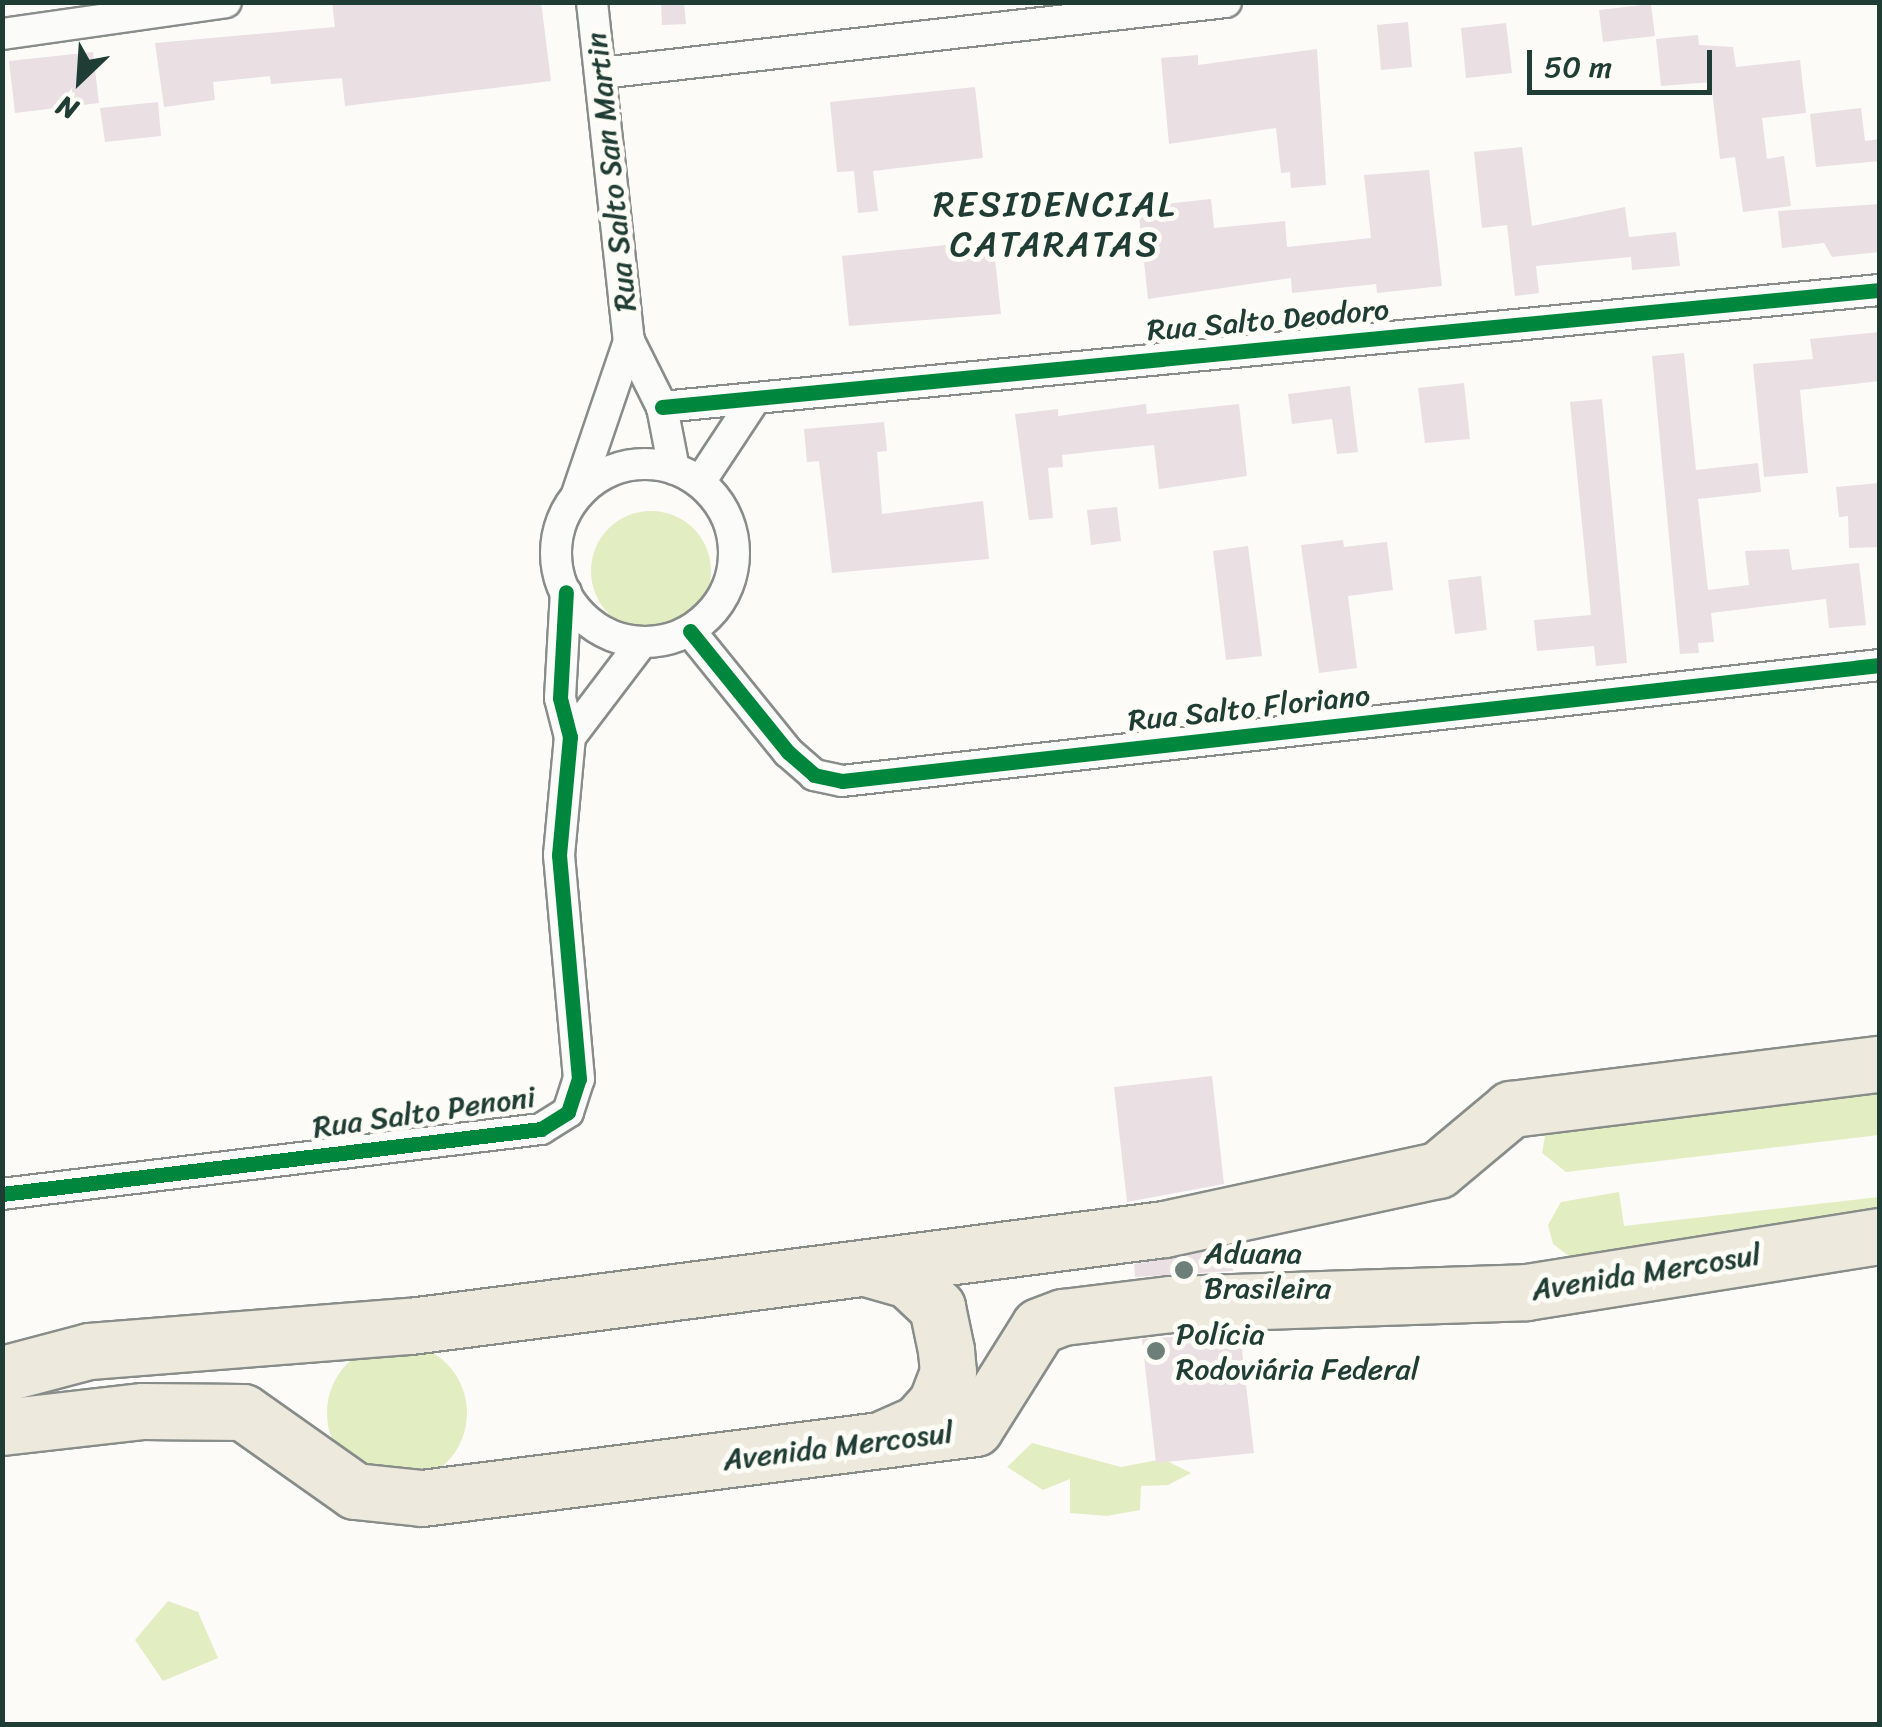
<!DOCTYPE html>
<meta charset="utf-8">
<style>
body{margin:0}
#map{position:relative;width:1882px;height:1727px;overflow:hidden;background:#fcfbf8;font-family:Sriracha,sans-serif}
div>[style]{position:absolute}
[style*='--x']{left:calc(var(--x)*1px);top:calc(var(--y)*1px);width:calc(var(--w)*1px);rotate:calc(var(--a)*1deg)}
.green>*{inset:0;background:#e2edc2}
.round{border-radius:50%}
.building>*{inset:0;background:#eadfe3}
.roads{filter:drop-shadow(2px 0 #888d8a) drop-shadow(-2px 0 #888d8a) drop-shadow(0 2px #888d8a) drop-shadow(0 -2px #888d8a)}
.street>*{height:30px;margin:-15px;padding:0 15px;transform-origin:15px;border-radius:15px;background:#fbfbf9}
.street>.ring{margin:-15px;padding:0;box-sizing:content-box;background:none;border:30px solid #fbfbf9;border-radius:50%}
.highway>*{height:55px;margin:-27.5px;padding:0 27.5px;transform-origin:27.5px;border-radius:27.5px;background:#edeadd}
.cycleway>*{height:15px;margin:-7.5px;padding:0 7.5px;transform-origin:7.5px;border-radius:7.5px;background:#00873e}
.dots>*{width:28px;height:28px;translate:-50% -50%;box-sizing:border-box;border:5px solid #fdfcf7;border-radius:50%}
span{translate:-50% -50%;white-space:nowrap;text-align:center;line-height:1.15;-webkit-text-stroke:10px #fdfcf7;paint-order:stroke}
.street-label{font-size:30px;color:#1f3d34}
.poi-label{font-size:30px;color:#1f3d34}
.left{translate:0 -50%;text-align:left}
.quarter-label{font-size:35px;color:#1f3d34;letter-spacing:2.5px}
.frame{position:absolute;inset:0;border:5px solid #1f3d34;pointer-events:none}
.north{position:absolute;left:30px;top:30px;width:100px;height:100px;-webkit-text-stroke:8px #fdfcf7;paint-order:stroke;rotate:205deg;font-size:28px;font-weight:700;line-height:40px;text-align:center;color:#1f3d34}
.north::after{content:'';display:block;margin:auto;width:35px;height:45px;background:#1f3d34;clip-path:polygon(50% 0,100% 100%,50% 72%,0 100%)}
.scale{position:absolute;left:1527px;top:50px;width:185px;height:45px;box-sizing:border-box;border:5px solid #1f3d34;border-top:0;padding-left:12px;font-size:30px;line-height:35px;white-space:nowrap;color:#1f3d34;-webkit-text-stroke:8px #fdfcf7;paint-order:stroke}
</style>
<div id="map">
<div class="green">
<div class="round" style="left:591px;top:511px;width:120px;height:120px"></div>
<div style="clip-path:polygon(1879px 1082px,1879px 1135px,1566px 1172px,1542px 1153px,1547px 1125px)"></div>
<div style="clip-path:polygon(1619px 1192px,1624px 1226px,1879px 1197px,1879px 1224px,1570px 1257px,1553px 1244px,1548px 1225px,1561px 1202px)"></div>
<div class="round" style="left:327px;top:1343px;width:140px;height:140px"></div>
<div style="clip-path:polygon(1032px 1443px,1121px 1467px,1163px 1459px,1191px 1473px,1168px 1485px,1141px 1486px,1140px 1510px,1107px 1516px,1070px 1513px,1070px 1479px,1043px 1490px,1007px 1467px)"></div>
<div style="clip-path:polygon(168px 1601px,198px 1612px,218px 1658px,163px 1681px,135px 1640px)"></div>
</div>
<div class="building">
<div style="clip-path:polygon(332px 2px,541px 2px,551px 81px,345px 106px,342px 78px,271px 84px,270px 76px,213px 82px,215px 100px,164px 107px,155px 43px,335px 27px)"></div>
<div style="clip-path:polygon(661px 2px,684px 2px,686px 24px,662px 25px)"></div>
<div style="clip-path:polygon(1651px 4px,1655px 36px,1603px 42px,1599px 10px)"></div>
<div style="clip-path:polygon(1408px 22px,1412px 67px,1381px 70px,1377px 25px)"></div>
<div style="clip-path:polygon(1506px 23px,1512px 73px,1466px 78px,1461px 28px)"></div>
<div style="clip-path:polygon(1698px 35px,1699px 45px,1733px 47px,1736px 67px,1800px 60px,1806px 113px,1762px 118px,1767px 159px,1784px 156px,1791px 206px,1743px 212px,1735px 157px,1720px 159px,1711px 82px,1661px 86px,1656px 39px)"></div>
<div style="clip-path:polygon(1317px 49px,1326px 185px,1291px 188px,1290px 172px,1281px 173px,1276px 128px,1169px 144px,1161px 58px,1198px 55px,1198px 65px)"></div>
<div style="clip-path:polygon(93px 52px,99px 103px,15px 113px,9px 61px)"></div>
<div style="clip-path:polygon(975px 87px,983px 158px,873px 171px,878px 211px,858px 213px,854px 171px,837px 172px,830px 102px)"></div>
<div style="clip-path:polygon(158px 102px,161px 136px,105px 142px,100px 108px)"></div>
<div style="clip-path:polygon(1861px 108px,1865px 141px,1880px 139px,1880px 161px,1816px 167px,1810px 114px)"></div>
<div style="clip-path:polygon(1522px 147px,1532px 226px,1625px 207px,1629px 237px,1676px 232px,1680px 266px,1632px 270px,1631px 257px,1536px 266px,1539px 293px,1515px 296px,1507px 225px,1482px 228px,1474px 152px)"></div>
<div style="clip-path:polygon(1429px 170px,1442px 286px,1377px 293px,1376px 284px,1292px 293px,1291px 278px,1148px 299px,1138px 207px,1211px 199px,1214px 228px,1285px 221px,1287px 247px,1371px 238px,1364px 175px)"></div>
<div style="clip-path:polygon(1880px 204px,1880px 252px,1832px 257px,1824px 243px,1782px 248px,1778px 211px)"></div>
<div style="clip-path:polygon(993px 240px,1001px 314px,849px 326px,842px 256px)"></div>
<div style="clip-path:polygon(1880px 332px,1880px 381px,1800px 390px,1808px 473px,1764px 477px,1753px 364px,1813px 359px,1810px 339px)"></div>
<div style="clip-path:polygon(1684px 353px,1696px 470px,1758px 463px,1761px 492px,1698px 499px,1708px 590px,1749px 585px,1745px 551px,1789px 549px,1792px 570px,1859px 563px,1866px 625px,1829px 628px,1826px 599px,1711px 613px,1714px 642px,1698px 643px,1699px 653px,1680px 654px,1652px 356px)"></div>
<div style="clip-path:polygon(1464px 383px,1470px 439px,1425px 443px,1418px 388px)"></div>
<div style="clip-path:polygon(1350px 386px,1358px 452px,1337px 454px,1332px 419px,1292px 424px,1288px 394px)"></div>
<div style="clip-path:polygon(1602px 399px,1627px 663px,1596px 666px,1594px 646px,1537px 651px,1534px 620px,1591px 615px,1570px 402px)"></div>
<div style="clip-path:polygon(1146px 404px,1147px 414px,1239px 404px,1247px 476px,1159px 489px,1154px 445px,1062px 455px,1063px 467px,1048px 468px,1053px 518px,1029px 520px,1015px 414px,1058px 409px,1058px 416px)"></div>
<div style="clip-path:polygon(884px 422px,887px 451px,877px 452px,882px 514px,983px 501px,989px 559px,832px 573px,819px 461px,807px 462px,804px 429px)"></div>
<div style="clip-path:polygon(1880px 483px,1880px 547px,1849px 548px,1848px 516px,1839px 517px,1836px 487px)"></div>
<div style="clip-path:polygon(1117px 507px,1121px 541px,1091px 545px,1087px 510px)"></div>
<div style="clip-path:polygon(1343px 540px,1344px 547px,1387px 542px,1393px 590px,1348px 596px,1357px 668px,1319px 673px,1301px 545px)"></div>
<div style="clip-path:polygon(1248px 546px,1262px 656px,1226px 660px,1213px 551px)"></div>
<div style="clip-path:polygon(1481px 576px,1487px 630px,1455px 634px,1448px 580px)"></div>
<div style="clip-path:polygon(1212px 1076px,1224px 1184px,1127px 1202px,1114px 1087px)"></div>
<div style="clip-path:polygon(1231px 1247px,1233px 1271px,1135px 1277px,1134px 1264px)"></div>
<div style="clip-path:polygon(1240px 1333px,1254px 1453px,1156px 1463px,1142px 1339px)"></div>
</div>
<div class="roads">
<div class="street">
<div style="--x:592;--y:2;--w:341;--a:83.8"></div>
<div style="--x:629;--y:341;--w:74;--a:63.4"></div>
<div style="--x:662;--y:407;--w:63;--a:79"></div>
<div style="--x:2;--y:34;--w:226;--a:-8.1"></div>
<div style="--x:601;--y:73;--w:629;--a:-6.48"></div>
<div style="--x:662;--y:407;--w:1224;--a:-5.49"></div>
<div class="ring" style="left:556px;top:464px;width:148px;height:148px"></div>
<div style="--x:700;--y:482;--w:98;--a:-56.6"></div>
<div style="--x:577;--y:494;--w:162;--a:-71.2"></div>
<div style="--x:690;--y:631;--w:156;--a:51"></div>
<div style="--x:788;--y:752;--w:35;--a:41"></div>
<div style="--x:814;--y:775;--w:29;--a:12"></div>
<div style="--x:842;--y:781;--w:1044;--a:-6.38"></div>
<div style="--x:570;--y:737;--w:119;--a:-52.8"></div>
<div style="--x:2;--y:1194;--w:543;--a:-6.88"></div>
<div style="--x:541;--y:1129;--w:32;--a:-32"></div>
<div style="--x:568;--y:1112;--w:35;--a:-72"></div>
<div style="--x:579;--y:1079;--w:225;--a:-95.1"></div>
<div style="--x:559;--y:855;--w:119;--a:-84.7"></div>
<div style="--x:570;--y:737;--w:40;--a:-104.4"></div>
<div style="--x:560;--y:698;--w:106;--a:-86.8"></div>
</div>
<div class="highway">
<div style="--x:866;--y:1268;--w:44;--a:15.9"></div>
<div style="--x:908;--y:1280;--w:40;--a:43"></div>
<div style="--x:937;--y:1307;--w:44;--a:78.2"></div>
<div style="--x:946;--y:1350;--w:22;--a:85"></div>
<div style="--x:948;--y:1372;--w:33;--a:111"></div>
<div style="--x:936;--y:1403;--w:27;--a:132"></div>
<div style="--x:918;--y:1423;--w:37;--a:156"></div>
<div style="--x:2;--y:1374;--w:90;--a:-14.8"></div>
<div style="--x:89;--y:1351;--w:322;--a:-4.5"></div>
<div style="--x:410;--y:1326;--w:760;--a:-7.33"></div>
<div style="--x:1164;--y:1229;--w:280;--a:-12.2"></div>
<div style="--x:1438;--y:1170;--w:95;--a:-39.9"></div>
<div style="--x:1511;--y:1109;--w:372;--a:-7"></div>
<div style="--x:2;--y:1427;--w:142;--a:-6.5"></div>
<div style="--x:143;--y:1411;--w:100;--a:0.6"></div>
<div style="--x:243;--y:1412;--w:137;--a:35.2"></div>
<div style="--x:355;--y:1491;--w:67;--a:6"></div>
<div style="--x:422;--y:1498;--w:557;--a:-7.21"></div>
<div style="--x:975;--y:1428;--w:120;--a:-57.9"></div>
<div style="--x:1039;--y:1326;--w:26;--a:-21"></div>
<div style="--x:1063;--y:1317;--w:109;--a:-6.9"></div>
<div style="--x:1171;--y:1304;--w:355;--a:-1.9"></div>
<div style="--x:1526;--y:1292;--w:358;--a:-9"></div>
</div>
</div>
<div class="cycleway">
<div style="--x:662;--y:407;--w:1224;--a:-5.49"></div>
<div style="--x:690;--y:631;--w:156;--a:51"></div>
<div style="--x:788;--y:752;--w:35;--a:41"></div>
<div style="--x:814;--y:775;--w:29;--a:12"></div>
<div style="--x:842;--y:781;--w:1044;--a:-6.38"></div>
<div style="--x:2;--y:1194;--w:543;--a:-6.88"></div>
<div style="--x:541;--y:1129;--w:32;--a:-32"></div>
<div style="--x:568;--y:1112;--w:35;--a:-72"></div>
<div style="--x:579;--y:1079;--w:225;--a:-95.1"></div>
<div style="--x:559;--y:855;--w:119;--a:-84.7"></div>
<div style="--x:570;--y:737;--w:40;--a:-104.4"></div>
<div style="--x:560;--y:698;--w:106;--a:-86.8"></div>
</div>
<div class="dots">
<div style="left:1184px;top:1270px;background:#6c8079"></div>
<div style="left:1156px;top:1351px;background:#6c8079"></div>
</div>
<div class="street-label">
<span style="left:611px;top:172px;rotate:-96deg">Rua Salto San Martin</span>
<span style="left:1268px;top:320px;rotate:-5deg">Rua Salto Deodoro</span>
<span style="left:1249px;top:708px;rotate:-6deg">Rua Salto Floriano</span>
<span style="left:424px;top:1112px;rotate:-8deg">Rua Salto Penoni</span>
<span style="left:1646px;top:1272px;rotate:-9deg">Avenida Mercosul</span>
<span style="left:838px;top:1446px;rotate:-7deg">Avenida Mercosul</span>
</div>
<div class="poi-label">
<span class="left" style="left:1204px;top:1270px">Aduana<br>Brasileira</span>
<span class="left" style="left:1176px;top:1351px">Polícia<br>Rodoviária Federal</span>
</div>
<div class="quarter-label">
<span style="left:1055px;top:224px">RESIDENCIAL<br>CATARATAS</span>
</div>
<div class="frame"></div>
<div class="north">N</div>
<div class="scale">50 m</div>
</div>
